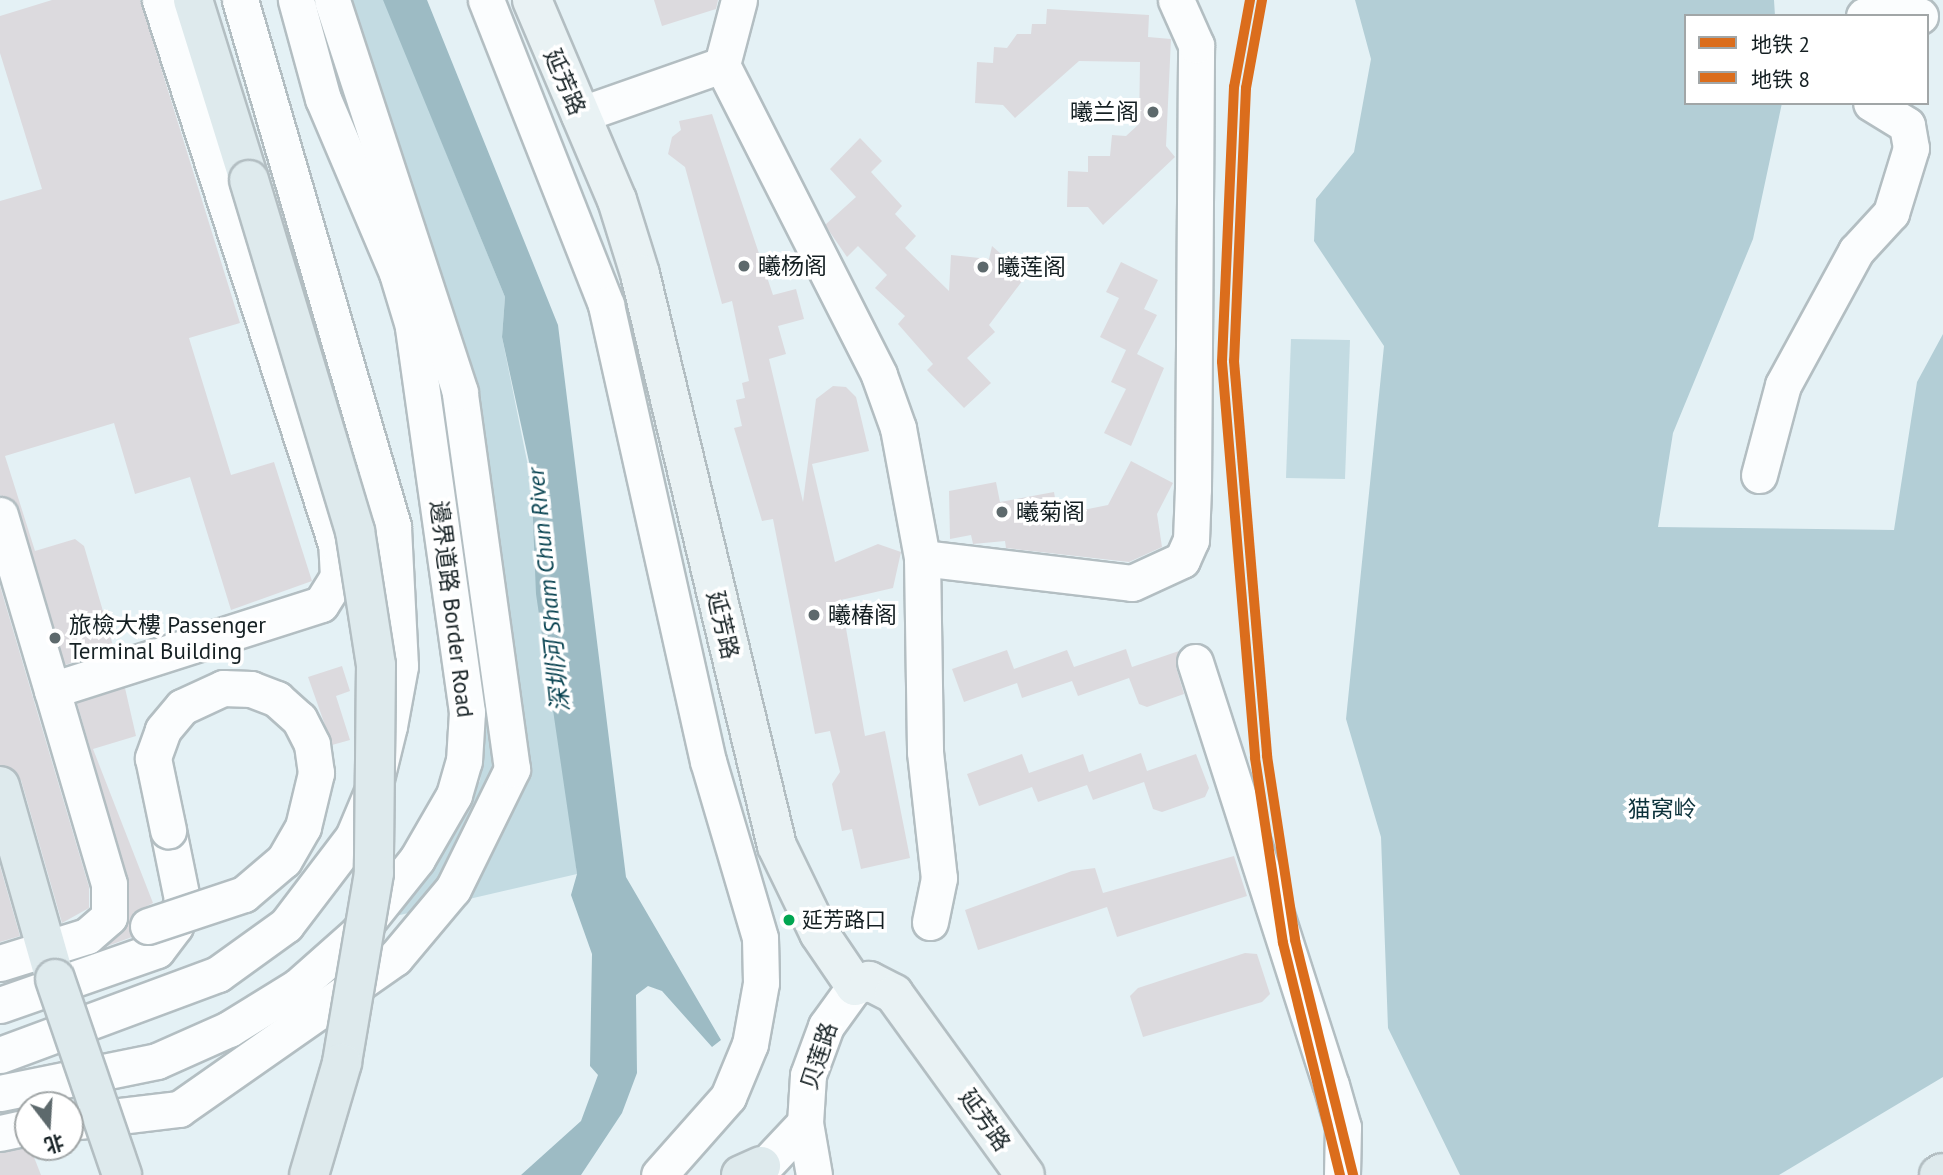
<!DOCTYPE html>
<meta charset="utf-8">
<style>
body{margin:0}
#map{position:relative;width:1943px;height:1175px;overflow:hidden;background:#e4f1f5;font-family:"PT Sans","Noto Sans SC",sans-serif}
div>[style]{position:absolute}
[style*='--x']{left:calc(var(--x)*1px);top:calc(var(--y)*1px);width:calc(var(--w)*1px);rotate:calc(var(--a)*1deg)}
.green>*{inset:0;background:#c3dbe2}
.forest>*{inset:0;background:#b3ced6}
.water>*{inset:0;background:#9dbbc4}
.building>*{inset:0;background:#dcdade}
.roads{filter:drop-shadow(2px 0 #b3bec2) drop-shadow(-2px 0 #b3bec2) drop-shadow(0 2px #b3bec2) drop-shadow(0 -2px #b3bec2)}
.minor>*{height:35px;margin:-17.5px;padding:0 17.5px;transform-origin:17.5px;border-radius:17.5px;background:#fbfdfe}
.major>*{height:38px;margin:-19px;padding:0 19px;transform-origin:19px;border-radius:19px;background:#e9f2f4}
.highway>*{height:38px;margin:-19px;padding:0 19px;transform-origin:19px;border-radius:19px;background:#deeaed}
.bridges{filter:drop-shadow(2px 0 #b3bec2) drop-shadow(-2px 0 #b3bec2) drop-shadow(0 2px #b3bec2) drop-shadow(0 -2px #b3bec2)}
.minor-bridge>*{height:35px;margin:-17.5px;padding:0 17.5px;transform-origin:17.5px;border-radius:17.5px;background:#fbfdfe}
.highway-bridge>*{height:38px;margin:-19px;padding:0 19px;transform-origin:19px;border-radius:19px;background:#deeaed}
.metro-1>*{height:10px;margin:-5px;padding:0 5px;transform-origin:5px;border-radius:5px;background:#db6d1c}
.metro-2>*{height:10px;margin:-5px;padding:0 5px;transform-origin:5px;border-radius:5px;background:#db6d1c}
.dots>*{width:19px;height:19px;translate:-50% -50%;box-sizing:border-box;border:4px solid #fff;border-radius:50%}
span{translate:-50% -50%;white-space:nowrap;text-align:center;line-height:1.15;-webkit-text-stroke:7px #fff;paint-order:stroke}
.bus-label{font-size:21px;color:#152023}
.left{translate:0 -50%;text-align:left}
.street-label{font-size:23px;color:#152023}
.poi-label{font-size:23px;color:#152023}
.right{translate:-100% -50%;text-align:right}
.park-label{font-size:23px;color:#0b313a}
.water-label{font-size:24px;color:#06414f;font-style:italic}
.legend{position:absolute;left:1684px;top:14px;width:245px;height:91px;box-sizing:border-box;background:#fff;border:2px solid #a1a6a7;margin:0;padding:9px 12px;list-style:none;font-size:21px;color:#152023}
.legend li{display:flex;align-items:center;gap:14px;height:35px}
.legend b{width:35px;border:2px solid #a1a6a7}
.north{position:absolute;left:14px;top:1091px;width:70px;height:70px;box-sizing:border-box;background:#fff;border:2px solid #a1a6a7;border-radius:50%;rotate:163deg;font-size:19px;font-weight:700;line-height:28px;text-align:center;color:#152023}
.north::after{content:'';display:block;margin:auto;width:24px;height:32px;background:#5d696c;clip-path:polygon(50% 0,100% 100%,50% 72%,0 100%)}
</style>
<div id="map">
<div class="green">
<div style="clip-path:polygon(318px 0,384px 0,505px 297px,502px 337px,532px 486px,577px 874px,387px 918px,480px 781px,487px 720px,439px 368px)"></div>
<div style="clip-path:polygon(1291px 339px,1350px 340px,1345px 479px,1286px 478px)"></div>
</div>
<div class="forest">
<div style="clip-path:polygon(1355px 0,1774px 0,1775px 16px,1686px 16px,1686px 103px,1782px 103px,1753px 239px,1673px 433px,1658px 527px,1894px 530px,1917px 382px,1943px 334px,1943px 1077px,1779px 1175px,1460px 1175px,1388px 1028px,1381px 837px,1346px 719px,1384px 346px,1314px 241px,1316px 199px,1354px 152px,1371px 59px)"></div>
</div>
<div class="water">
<div style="clip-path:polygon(383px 0,427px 0,558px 325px,626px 877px,721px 1040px,712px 1047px,662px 991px,648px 986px,636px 995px,637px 1073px,622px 1113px,581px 1175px,521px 1175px,581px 1121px,598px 1075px,590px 1066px,592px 954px,571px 895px,577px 874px,536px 594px,531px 471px,502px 337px,505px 297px)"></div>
</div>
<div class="building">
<div style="clip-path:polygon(52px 0,140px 0,240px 323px,189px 338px,231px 475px,274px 462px,312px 581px,231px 610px,190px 477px,135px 494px,114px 423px,5px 456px,35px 551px,75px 539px,84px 546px,114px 649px,65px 665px,19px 509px,0 495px,0 201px,42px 189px,0 53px,0 16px)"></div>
<div style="clip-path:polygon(654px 0,718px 0,716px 9px,662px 26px)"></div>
<div style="clip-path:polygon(1047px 9px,1149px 15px,1148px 37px,1171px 39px,1166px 146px,1175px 157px,1103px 225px,1088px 207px,1067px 207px,1068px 171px,1088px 172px,1088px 156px,1110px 156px,1112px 135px,1126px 136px,1139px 124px,1140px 62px,1079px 61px,1015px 118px,1003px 105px,975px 103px,977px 62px,993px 63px,994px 47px,1007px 48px,1017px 34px,1031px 34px,1032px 24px,1046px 24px)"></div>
<div style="clip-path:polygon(712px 114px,773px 295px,796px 289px,804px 319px,778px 326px,786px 354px,769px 359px,803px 502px,816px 399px,833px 386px,846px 387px,856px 397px,869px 451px,812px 464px,835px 562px,878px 544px,901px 552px,893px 588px,841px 600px,865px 736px,885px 731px,910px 858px,861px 869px,852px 829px,842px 831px,832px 784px,840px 772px,830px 731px,815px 734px,773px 519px,762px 521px,734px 428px,742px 426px,736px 400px,745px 398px,742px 383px,749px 381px,732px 301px,722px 304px,685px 167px,668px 154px,672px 137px,681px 130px,679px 121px)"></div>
<div style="clip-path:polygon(860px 138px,882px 161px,871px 172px,902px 206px,895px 214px,916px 236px,905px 248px,949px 291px,951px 255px,989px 259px,992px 246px,1026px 276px,989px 325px,995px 332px,967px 358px,991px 383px,964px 408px,927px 370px,933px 364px,898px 324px,905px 316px,875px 288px,887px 275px,858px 246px,847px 257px,825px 225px,856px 197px,830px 169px)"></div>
<div style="clip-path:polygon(1121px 262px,1158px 280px,1144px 309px,1157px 315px,1137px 354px,1164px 368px,1131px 446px,1104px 433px,1126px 389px,1111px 382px,1126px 350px,1100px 337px,1119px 298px,1106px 292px)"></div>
<div style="clip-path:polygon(1131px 461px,1173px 483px,1157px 514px,1162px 547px,1129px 562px,1006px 548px,1005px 541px,973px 544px,971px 535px,950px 539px,949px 491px,996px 482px,1000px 502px,1054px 492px,1058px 515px,1108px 505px)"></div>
<div style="clip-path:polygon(0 586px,89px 887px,89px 908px,62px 923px,21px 780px,0 765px)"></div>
<div style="clip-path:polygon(1126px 649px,1132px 667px,1179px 651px,1176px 667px,1184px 694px,1147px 707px,1139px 704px,1129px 678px,1078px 696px,1072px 681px,1022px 698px,1017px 683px,964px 702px,952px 669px,1007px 650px,1014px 669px,1067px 650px,1074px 667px)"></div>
<div style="clip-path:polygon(342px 666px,350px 691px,336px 696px,350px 740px,332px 745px,308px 677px)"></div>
<div style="clip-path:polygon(125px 688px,136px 736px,93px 749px,153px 903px,133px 913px,132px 937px,105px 947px,127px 925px,129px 884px,77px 703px)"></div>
<div style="clip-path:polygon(1141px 753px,1147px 771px,1196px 754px,1209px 788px,1205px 797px,1162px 812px,1153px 809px,1144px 782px,1093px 800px,1087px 785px,1038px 802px,1032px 787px,979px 806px,967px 774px,1022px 754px,1029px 773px,1083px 754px,1089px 772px)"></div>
<div style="clip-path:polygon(1234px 856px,1247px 896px,1117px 937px,1107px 907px,978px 950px,965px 910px,1072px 871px,1095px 868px,1103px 893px)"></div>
<div style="clip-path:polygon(0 866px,20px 936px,0 942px)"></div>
<div style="clip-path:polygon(1245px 953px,1257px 954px,1270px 994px,1262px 1002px,1143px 1037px,1130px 996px,1138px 988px)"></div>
<div style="clip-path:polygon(30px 1147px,41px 1175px,0 1175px,0 1153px)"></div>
</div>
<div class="roads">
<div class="minor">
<div style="--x:486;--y:0;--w:328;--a:68.5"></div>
<div style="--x:606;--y:305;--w:467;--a:77.4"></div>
<div style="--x:708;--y:761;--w:184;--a:73.6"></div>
<div style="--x:760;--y:938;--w:45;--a:88.7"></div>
<div style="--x:761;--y:983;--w:62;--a:100.2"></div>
<div style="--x:750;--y:1044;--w:57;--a:112.5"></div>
<div style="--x:728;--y:1097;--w:104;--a:131.5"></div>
<div style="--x:739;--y:0;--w:67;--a:104.7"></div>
<div style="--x:722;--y:65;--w:347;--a:63.1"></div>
<div style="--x:879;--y:375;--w:56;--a:70.3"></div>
<div style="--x:898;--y:428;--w:132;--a:79.5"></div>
<div style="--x:922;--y:558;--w:194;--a:89.1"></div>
<div style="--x:925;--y:752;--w:127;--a:83.7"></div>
<div style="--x:939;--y:878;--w:45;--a:101.6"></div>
<div style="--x:1864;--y:16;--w:56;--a:0"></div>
<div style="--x:579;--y:115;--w:151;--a:-19.3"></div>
<div style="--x:1759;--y:475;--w:93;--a:-75.1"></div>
<div style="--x:1783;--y:385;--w:153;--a:-61.4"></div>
<div style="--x:1856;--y:251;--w:52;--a:-47.4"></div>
<div style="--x:1891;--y:213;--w:68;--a:-72.9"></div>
<div style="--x:1911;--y:148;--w:23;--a:-100"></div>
<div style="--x:1907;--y:125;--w:42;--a:-148.6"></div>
<div style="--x:0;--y:515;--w:183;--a:73.5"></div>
<div style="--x:52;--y:690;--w:282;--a:-17.7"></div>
<div style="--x:321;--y:604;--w:32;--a:-58"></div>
<div style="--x:338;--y:577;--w:33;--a:-93"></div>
<div style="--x:336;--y:544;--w:572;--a:-107.93"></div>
<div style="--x:922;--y:558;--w:211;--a:6.8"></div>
<div style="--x:1132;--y:583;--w:55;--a:-24.7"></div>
<div style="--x:1182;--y:560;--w:22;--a:-66"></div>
<div style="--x:1191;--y:540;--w:51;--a:-87.8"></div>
<div style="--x:1193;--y:489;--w:444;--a:-89.6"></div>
<div style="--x:1196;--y:45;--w:49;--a:-114"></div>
<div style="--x:1195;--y:662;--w:444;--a:72.2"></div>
<div style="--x:1331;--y:1085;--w:44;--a:74.1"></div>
<div style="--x:1343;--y:1127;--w:48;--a:91.2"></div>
<div style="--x:0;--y:963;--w:91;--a:-17.2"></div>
<div style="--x:87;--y:936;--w:29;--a:-41"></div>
<div style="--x:109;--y:917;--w:33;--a:-90"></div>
<div style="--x:109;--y:884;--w:202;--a:-106.4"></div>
<div style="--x:0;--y:1005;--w:166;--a:-19.3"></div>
<div style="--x:157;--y:950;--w:30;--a:-53"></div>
<div style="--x:175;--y:926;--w:28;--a:-75"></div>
<div style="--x:182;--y:899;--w:70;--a:-101.5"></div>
<div style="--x:0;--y:1055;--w:233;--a:-20.4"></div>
<div style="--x:218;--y:974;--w:84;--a:-35.8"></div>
<div style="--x:286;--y:925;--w:111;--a:-52.7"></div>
<div style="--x:353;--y:837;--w:54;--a:-67.2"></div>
<div style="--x:374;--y:787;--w:63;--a:-76.2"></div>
<div style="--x:389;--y:726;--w:61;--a:-79.6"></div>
<div style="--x:400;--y:666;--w:140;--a:-92.9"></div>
<div style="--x:393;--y:526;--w:548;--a:-106.22"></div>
<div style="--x:0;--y:1093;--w:160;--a:-11.5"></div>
<div style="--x:157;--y:1061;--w:79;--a:-24"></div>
<div style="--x:229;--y:1029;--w:80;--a:-31.7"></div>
<div style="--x:297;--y:987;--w:81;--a:-41.5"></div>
<div style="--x:358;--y:933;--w:95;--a:-51.4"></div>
<div style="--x:417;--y:859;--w:74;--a:-60"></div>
<div style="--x:454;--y:795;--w:35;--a:-74"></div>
<div style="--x:464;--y:761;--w:49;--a:-86.5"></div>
<div style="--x:467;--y:712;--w:390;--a:-98"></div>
<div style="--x:413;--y:326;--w:55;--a:-106.8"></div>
<div style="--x:397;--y:273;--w:189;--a:-113"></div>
<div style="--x:323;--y:99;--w:103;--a:-105.3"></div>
<div style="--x:70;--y:1122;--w:110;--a:-6.8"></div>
<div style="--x:179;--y:1109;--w:264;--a:-35"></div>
<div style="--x:395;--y:958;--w:90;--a:-50"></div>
<div style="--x:453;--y:889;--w:134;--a:-63.8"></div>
<div style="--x:512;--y:769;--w:381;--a:-97.9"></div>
<div style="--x:460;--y:392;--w:412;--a:-108.1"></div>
<div style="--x:0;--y:1133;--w:29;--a:-12"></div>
<div style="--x:756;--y:1175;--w:71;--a:-46.7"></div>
<div style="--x:814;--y:1175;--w:53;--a:-99.8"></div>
<div style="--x:805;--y:1123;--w:48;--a:-86.4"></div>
<div style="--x:808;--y:1075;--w:52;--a:-69.8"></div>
<div style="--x:826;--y:1026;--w:49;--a:-54.1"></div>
</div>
<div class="major">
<div style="--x:532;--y:0;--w:217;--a:67"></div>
<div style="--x:617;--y:200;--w:77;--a:72.7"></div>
<div style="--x:640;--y:274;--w:588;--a:76.53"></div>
<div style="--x:777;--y:846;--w:97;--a:64.2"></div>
<div style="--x:819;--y:933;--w:64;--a:55.8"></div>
<div style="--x:855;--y:986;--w:15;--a:-20"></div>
<div style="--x:869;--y:981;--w:28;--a:27"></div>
<div style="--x:894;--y:994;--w:223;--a:54.1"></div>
</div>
<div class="highway">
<div style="--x:193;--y:0;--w:189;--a:72.7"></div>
<div style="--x:0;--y:786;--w:201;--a:74.1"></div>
<div style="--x:741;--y:1175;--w:22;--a:-24"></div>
<div style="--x:1939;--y:1175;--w:4;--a:-27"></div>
</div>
</div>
<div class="bridges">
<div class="minor-bridge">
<div style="--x:148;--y:926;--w:101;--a:-18.4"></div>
<div style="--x:244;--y:894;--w:52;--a:-40.4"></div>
<div style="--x:284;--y:860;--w:38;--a:-60"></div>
<div style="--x:303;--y:827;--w:56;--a:-76.5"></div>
<div style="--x:316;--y:773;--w:29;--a:-98"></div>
<div style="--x:312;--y:744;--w:28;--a:-117"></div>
<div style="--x:299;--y:719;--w:30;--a:-138"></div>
<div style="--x:277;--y:699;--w:28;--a:-159"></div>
<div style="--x:251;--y:689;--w:28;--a:-178"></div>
<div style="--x:223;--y:688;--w:45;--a:155.1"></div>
<div style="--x:182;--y:707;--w:30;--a:130"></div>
<div style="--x:163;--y:730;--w:30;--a:110"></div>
<div style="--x:153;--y:758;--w:74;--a:78.2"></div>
</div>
<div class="highway-bridge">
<div style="--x:249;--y:180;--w:367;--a:73.2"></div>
<div style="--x:355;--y:531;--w:136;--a:81.1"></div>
<div style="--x:376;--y:665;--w:208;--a:90.6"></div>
<div style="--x:374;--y:873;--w:193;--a:99.6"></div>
<div style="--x:342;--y:1063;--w:117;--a:106.4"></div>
<div style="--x:55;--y:979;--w:207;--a:71.1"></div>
</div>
</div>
<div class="metro-1">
<div style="--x:1262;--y:0;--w:89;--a:100.3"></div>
<div style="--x:1246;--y:88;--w:273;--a:92.5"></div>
<div style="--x:1234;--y:361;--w:396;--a:85.2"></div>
<div style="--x:1267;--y:756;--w:186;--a:81.3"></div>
<div style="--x:1295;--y:940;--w:242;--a:76.1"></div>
</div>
<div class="metro-2">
<div style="--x:1250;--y:0;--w:88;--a:100.4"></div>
<div style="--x:1234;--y:87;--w:275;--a:92.5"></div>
<div style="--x:1222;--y:362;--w:397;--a:85.2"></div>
<div style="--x:1255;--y:758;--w:187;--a:81.4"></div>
<div style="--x:1283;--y:943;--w:239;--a:76.2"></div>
</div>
<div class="dots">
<div style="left:1153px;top:112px;background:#5d696c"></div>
<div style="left:744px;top:266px;background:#5d696c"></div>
<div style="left:983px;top:267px;background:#5d696c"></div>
<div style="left:1002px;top:512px;background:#5d696c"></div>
<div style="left:814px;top:615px;background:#5d696c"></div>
<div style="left:55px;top:638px;background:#5d696c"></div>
<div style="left:789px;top:920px;background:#00a651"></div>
</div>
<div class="bus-label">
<span class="left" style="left:802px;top:920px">延芳路口</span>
</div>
<div class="street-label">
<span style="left:565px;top:82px;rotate:67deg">延芳路</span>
<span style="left:452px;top:609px;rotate:83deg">邊界道路 Border Road</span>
<span style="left:723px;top:625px;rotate:77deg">延芳路</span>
<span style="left:819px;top:1056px;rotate:-72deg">贝莲路</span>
<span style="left:985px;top:1120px;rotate:55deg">延芳路</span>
</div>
<div class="poi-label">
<span class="right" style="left:1139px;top:112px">曦兰阁</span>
<span class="left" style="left:758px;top:266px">曦杨阁</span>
<span class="left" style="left:997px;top:267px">曦莲阁</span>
<span class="left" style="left:1016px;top:512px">曦菊阁</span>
<span class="left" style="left:828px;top:615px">曦椿阁</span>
<span class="left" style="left:69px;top:638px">旅檢大樓 Passenger<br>Terminal Building</span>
</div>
<div class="park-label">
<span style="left:1662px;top:809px">猫窝岭</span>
</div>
<div class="water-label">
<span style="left:548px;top:590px;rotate:-96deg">深圳河 Sham Chun River</span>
</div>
<ul class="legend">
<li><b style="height:9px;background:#db6d1c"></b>地铁 2</li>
<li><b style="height:9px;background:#db6d1c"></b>地铁 8</li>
</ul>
<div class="north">北</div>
</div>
